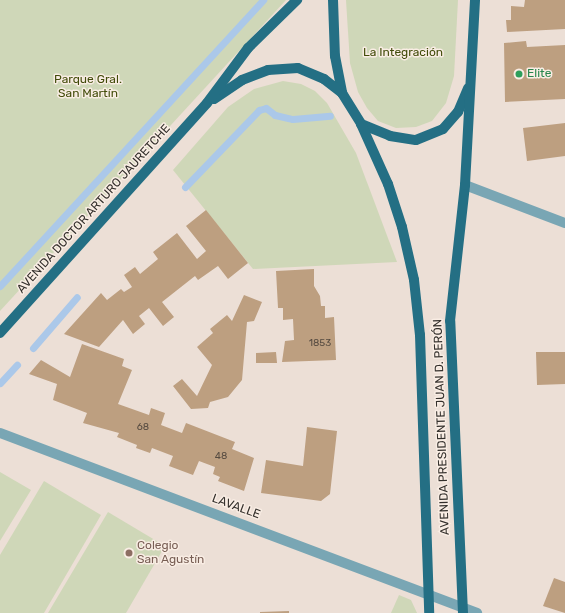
<!DOCTYPE html>
<meta charset="utf-8">
<style>
body{margin:0}
#map{position:relative;width:565px;height:613px;overflow:hidden;background:#ecdfd6;font-family:Rubik,sans-serif}
div>[style]{position:absolute}
[style*='--x']{left:calc(var(--x)*1px);top:calc(var(--y)*1px);width:calc(var(--w)*1px);rotate:calc(var(--a)*1deg)}
.green>*{inset:0;background:#cfd7b8}
.stream>*{height:7px;margin:-3.5px;padding:0 3.5px;transform-origin:3.5px;border-radius:3.5px;background:#abc8e9}
.building>*{inset:0;background:#bd9f80}
.minor>*{height:10px;margin:-5px;padding:0 5px;transform-origin:5px;border-radius:5px;background:#79a6b4}
.major>*{height:10px;margin:-5px;padding:0 5px;transform-origin:5px;border-radius:5px;background:#246f84}
.dots>*{width:11px;height:11px;translate:-50% -50%;box-sizing:border-box;border:2px solid #f9ede4;border-radius:50%}
span{translate:-50% -50%;white-space:nowrap;text-align:center;line-height:1.15;-webkit-text-stroke:3px #f9ede4;paint-order:stroke}
.number-label{font-size:10px;color:#564b40}
.number-label span{-webkit-text-stroke-width:0}
.park-label{font-size:12px;color:#424c0a}
.leisure-label{font-size:12px;color:#27864d}
.left{translate:0 -50%;text-align:left}
.street-label{font-size:12px;color:#332f2b}
.education-label{font-size:12px;color:#785e54}
</style>
<div id="map">
<div class="green">
<div style="clip-path:polygon(0 0,286px 0,0 311px)"></div>
<div style="clip-path:polygon(346px 0,458px 0,454px 76px,446px 103px,432px 121px,416px 127px,396px 128px,378px 121px,367px 108px,358px 92px,350px 63px)"></div>
<div style="clip-path:polygon(283px 81px,301px 84px,315px 91px,327px 103px,356px 153px,397px 262px,253px 269px,173px 170px,228px 107px,254px 89px)"></div>
<div style="clip-path:polygon(0 472px,31px 490px,0 541px)"></div>
<div style="clip-path:polygon(44px 481px,101px 515px,44px 613px,0 613px,0 555px)"></div>
<div style="clip-path:polygon(108px 512px,165px 546px,126px 613px,48px 613px)"></div>
<div style="clip-path:polygon(399px 595px,411px 600px,417px 613px,391px 613px)"></div>
</div>
<div class="stream">
<div style="--x:185;--y:187;--w:107;--a:-46.1"></div>
<div style="--x:259;--y:110;--w:7;--a:-16"></div>
<div style="--x:266;--y:108;--w:11;--a:38"></div>
<div style="--x:275;--y:115;--w:18;--a:13"></div>
<div style="--x:293;--y:119;--w:37;--a:-5"></div>
<div style="--x:0;--y:286;--w:389;--a:-47.4"></div>
<div style="--x:33;--y:348;--w:67;--a:-49.2"></div>
<div style="--x:0;--y:383;--w:25;--a:-47"></div>
</div>
<div class="building">
<div style="clip-path:polygon(525px 0,565px 0,565px 29px,507px 32px,506px 20px,511px 20px,511px 6px,524px 7px)"></div>
<div style="clip-path:polygon(526px 41px,527px 47px,565px 45px,565px 99px,505px 102px,504px 43px)"></div>
<div style="clip-path:polygon(565px 123px,565px 156px,527px 161px,523px 128px)"></div>
<div style="clip-path:polygon(206px 210px,248px 263px,228px 279px,218px 266px,198px 280px,195px 276px,162px 302px,174px 317px,163px 326px,149px 308px,139px 316px,145px 324px,133px 334px,123px 320px,99px 347px,64px 334px,101px 293px,107px 300px,121px 289px,124px 292px,132px 287px,124px 275px,135px 267px,140px 274px,158px 259px,153px 252px,177px 233px,197px 259px,206px 251px,186px 226px)"></div>
<div style="clip-path:polygon(314px 269px,314px 286px,320px 296px,321px 306px,325px 306px,325px 318px,334px 317px,336px 360px,282px 362px,285px 341px,294px 340px,293px 319px,283px 320px,283px 308px,278px 308px,276px 271px)"></div>
<div style="clip-path:polygon(244px 295px,262px 302px,254px 321px,247px 322px,242px 380px,228px 397px,210px 402px,208px 408px,191px 409px,173px 386px,182px 379px,197px 396px,212px 365px,197px 347px,213px 333px,210px 329px,227px 315px,232px 321px)"></div>
<div style="clip-path:polygon(82px 344px,124px 359px,122px 366px,132px 370px,118px 404px,149px 415px,151px 408px,165px 413px,161px 425px,182px 433px,186px 423px,235px 442px,232px 449px,254px 458px,244px 491px,218px 481px,220px 477px,213px 474px,215px 467px,199px 461px,193px 475px,169px 466px,173px 456px,152px 448px,150px 453px,136px 448px,137px 445px,117px 437px,119px 433px,83px 423px,87px 413px,53px 400px,57px 384px,29px 374px,41px 360px,70px 377px)"></div>
<div style="clip-path:polygon(276px 352px,277px 363px,256px 363px,256px 353px)"></div>
<div style="clip-path:polygon(536px 352px,565px 352px,565px 384px,537px 385px)"></div>
<div style="clip-path:polygon(307px 427px,337px 431px,330px 494px,321px 501px,261px 493px,266px 460px,303px 466px)"></div>
<div style="clip-path:polygon(554px 578px,565px 582px,565px 613px,543px 606px)"></div>
<div style="clip-path:polygon(289px 611px,289px 613px,260px 613px,260px 612px)"></div>
</div>
<div class="minor">
<div style="--x:465;--y:185;--w:107;--a:20.8"></div>
<div style="--x:0;--y:433;--w:510;--a:20.67"></div>
</div>
<div class="major">
<div style="--x:333;--y:0;--w:56;--a:88"></div>
<div style="--x:335;--y:56;--w:38;--a:79"></div>
<div style="--x:342;--y:93;--w:36;--a:58"></div>
<div style="--x:361;--y:124;--w:31;--a:22"></div>
<div style="--x:390;--y:136;--w:26;--a:9"></div>
<div style="--x:416;--y:140;--w:29;--a:-22"></div>
<div style="--x:443;--y:129;--w:23;--a:-49"></div>
<div style="--x:458;--y:112;--w:26;--a:-67"></div>
<div style="--x:214;--y:99;--w:34;--a:-34"></div>
<div style="--x:242;--y:80;--w:28;--a:-21"></div>
<div style="--x:268;--y:70;--w:30;--a:-4"></div>
<div style="--x:298;--y:68;--w:28;--a:23"></div>
<div style="--x:324;--y:79;--w:23;--a:38"></div>
<div style="--x:361;--y:124;--w:66;--a:65.8"></div>
<div style="--x:388;--y:184;--w:45;--a:72"></div>
<div style="--x:402;--y:227;--w:54;--a:77.2"></div>
<div style="--x:414;--y:280;--w:55;--a:83.8"></div>
<div style="--x:420;--y:335;--w:278;--a:88.1"></div>
<div style="--x:0;--y:333;--w:309;--a:-48"></div>
<div style="--x:207;--y:103;--w:69;--a:-53.3"></div>
<div style="--x:248;--y:48;--w:69;--a:-44.4"></div>
<div style="--x:463;--y:613;--w:292;--a:-92.5"></div>
<div style="--x:450;--y:321;--w:137;--a:-83.7"></div>
<div style="--x:465;--y:185;--w:185;--a:-86.9"></div>
</div>
<div class="dots">
<div style="left:519px;top:74px;background:#2e9e5b"></div>
<div style="left:129px;top:553px;background:#8d6e63"></div>
</div>
<div class="number-label">
<span style="left:320px;top:344px">1853</span>
<span style="left:143px;top:428px">68</span>
<span style="left:221px;top:457px">48</span>
</div>
<div class="park-label">
<span style="left:403px;top:53px">La Integración</span>
<span style="left:88px;top:87px">Parque Gral.<br>San Martín</span>
</div>
<div class="leisure-label">
<span class="left" style="left:527px;top:74px">Elite</span>
</div>
<div class="street-label">
<span style="left:94px;top:209px;rotate:-48deg">AVENIDA DOCTOR ARTURO JAURETCHE</span>
<span style="left:442px;top:427px;rotate:-92deg">AVENIDA PRESIDENTE JUAN D. PERÓN</span>
<span style="left:236px;top:507px;rotate:20deg">LAVALLE</span>
</div>
<div class="education-label">
<span class="left" style="left:137px;top:553px">Colegio<br>San Agustín</span>
</div>
</div>
